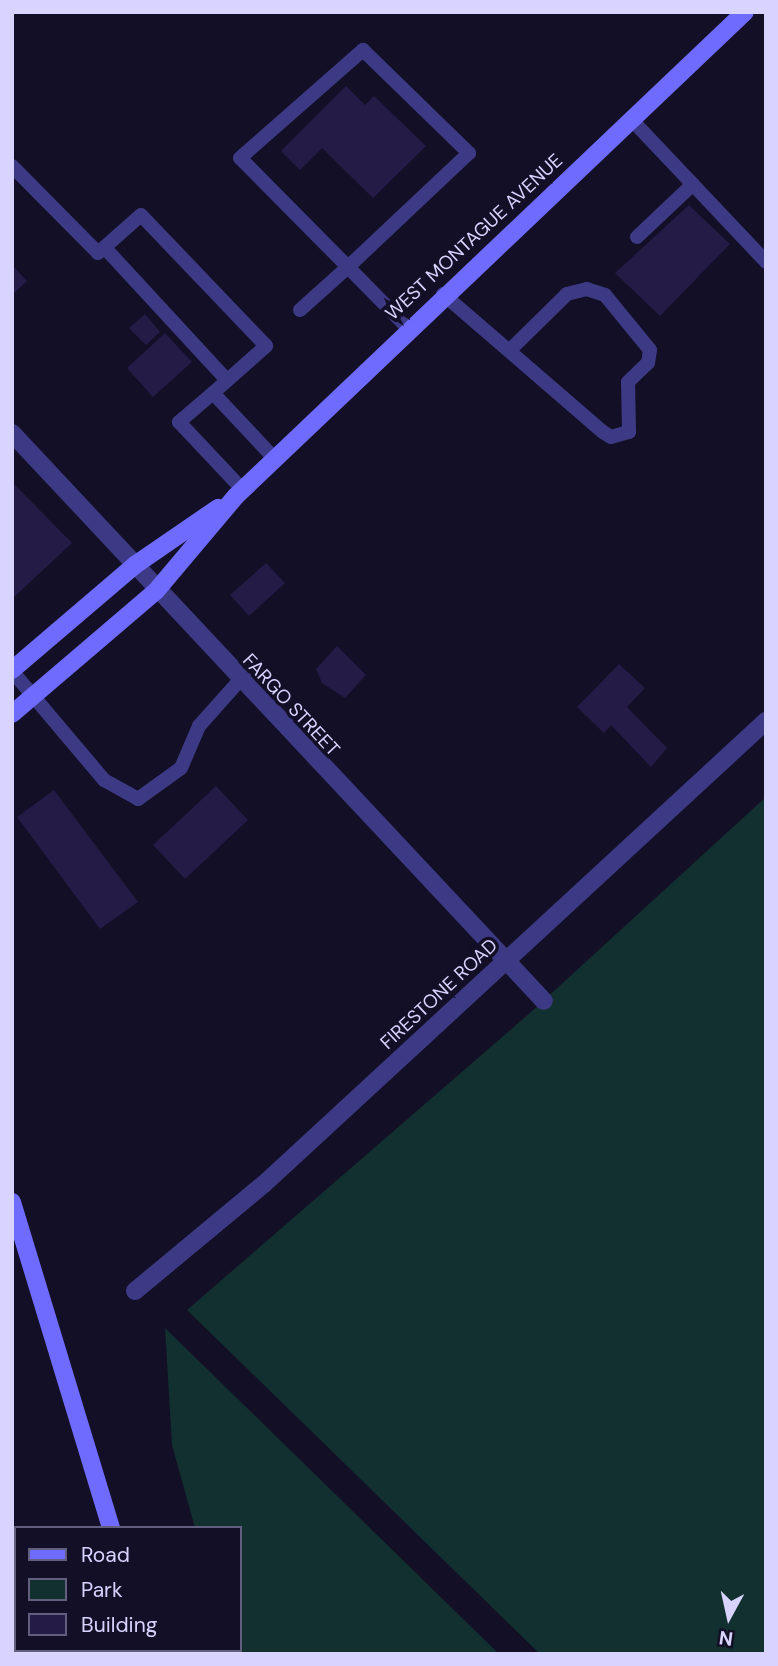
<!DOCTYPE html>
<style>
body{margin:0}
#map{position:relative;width:778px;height:1666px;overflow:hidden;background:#130f26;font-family:"DM Sans",sans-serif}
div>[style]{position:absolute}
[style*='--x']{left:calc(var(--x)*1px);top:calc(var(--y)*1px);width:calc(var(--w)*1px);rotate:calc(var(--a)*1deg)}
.green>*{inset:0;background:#12302f}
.building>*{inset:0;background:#241b47}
.lane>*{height:14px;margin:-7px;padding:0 7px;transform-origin:7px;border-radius:7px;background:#3d3a85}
.street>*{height:18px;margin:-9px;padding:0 9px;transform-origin:9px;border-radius:9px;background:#3d3a85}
.secondary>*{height:18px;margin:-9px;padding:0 9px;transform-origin:9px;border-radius:9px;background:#6f6bff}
span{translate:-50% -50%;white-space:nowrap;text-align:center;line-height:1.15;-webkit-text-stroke:7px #130f26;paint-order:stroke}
.street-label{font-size:19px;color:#d9d4ff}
.frame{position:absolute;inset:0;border:14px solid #d9d4ff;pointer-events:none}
.legend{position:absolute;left:14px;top:1526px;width:228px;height:126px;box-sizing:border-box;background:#130f26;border:2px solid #625e7d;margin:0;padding:9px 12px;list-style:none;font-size:21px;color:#d9d4ff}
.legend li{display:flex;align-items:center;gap:14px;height:35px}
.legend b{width:35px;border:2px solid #625e7d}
.north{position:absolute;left:694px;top:1582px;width:70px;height:70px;-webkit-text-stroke:5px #130f26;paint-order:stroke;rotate:188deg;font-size:19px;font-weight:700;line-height:28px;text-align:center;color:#d9d4ff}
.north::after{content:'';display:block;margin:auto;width:24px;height:32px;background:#d9d4ff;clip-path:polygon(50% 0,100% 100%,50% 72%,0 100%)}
</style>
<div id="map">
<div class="green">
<div style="clip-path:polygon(766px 797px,766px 1654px,540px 1654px,187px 1310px,531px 1012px)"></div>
<div style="clip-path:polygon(165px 1328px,499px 1654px,230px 1654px,240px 1650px,240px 1528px,195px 1528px,172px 1445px)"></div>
</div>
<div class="building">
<div style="clip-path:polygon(346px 86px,365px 105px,374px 96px,426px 146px,373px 198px,322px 148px,300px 170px,281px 151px)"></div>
<div style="clip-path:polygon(689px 205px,730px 244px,660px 316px,615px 273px)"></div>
<div style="clip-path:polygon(12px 265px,27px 281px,12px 295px)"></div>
<div style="clip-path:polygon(145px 314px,160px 332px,146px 345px,129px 328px)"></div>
<div style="clip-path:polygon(165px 333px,192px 362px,153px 397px,127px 368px)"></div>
<div style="clip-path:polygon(12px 482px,72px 543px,12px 599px)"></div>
<div style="clip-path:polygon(266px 563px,285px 583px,249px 616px,230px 595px)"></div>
<div style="clip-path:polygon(337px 646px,366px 675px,345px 698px,322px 683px,316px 669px)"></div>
<div style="clip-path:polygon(619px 664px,645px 688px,627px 707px,667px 748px,651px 767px,611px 725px,604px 733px,577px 707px)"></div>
<div style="clip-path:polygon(216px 786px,248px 820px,185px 879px,153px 845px)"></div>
<div style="clip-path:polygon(54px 790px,138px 902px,100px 929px,17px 817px)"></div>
</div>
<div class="lane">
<div style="--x:631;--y:119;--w:197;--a:46.6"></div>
<div style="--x:12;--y:166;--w:122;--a:45.3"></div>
<div style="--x:98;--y:253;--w:57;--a:-41.5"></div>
<div style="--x:141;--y:215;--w:181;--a:46.3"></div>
<div style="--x:266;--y:346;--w:71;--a:138.4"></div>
<div style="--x:213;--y:393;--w:91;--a:46.8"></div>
<div style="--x:637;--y:237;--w:77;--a:-43.4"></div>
<div style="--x:105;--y:248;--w:180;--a:47.3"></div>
<div style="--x:443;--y:294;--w:211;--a:40.8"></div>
<div style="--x:603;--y:432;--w:9;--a:32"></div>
<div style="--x:611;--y:437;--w:19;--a:-16"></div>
<div style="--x:629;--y:432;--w:50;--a:-91.1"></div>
<div style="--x:628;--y:382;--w:28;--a:-44"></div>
<div style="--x:648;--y:363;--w:13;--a:-81"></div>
<div style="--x:650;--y:350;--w:71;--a:-129.3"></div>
<div style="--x:605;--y:295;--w:19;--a:-162"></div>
<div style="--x:587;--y:289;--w:21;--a:166"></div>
<div style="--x:567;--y:294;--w:80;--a:135.5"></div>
<div style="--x:300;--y:310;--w:64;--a:-41.9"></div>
<div style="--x:348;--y:267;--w:153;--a:-134.7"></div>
<div style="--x:240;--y:158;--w:164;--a:-41.3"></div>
<div style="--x:363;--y:50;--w:148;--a:44.2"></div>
<div style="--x:469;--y:153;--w:166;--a:136.7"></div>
<div style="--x:348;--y:267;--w:86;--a:45.5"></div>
<div style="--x:213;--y:393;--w:45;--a:139.5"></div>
<div style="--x:179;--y:422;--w:93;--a:46.7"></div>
<div style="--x:12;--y:671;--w:143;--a:49.8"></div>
<div style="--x:104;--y:780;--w:39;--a:29"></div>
<div style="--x:138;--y:799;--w:53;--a:-35.8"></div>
<div style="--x:181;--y:768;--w:46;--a:-66.8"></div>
<div style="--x:199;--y:726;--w:62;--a:-48.3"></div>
</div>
<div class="street">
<div style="--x:12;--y:433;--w:778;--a:46.87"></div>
<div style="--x:135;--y:1291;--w:168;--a:-39.7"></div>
<div style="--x:264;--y:1184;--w:683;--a:-42.69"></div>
</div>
<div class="secondary">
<div style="--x:12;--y:670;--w:162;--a:-40.5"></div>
<div style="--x:135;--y:565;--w:101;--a:-34.5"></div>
<div style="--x:12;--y:714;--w:189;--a:-40.5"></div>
<div style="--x:156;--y:591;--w:124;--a:-49.9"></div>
<div style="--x:236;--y:496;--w:702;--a:-43.56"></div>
<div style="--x:12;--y:1202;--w:341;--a:73.1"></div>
<div style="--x:143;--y:1650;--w:4;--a:76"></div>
</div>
<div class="street-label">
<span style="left:474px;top:237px;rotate:-43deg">WEST MONTAGUE AVENUE</span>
<span style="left:291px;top:705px;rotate:47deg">FARGO STREET</span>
<span style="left:439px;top:994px;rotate:-43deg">FIRESTONE ROAD</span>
</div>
<div class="frame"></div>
<ul class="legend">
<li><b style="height:9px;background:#6f6bff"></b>Road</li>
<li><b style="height:19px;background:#12302f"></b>Park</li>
<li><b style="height:19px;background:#241b47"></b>Building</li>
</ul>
<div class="north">N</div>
</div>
